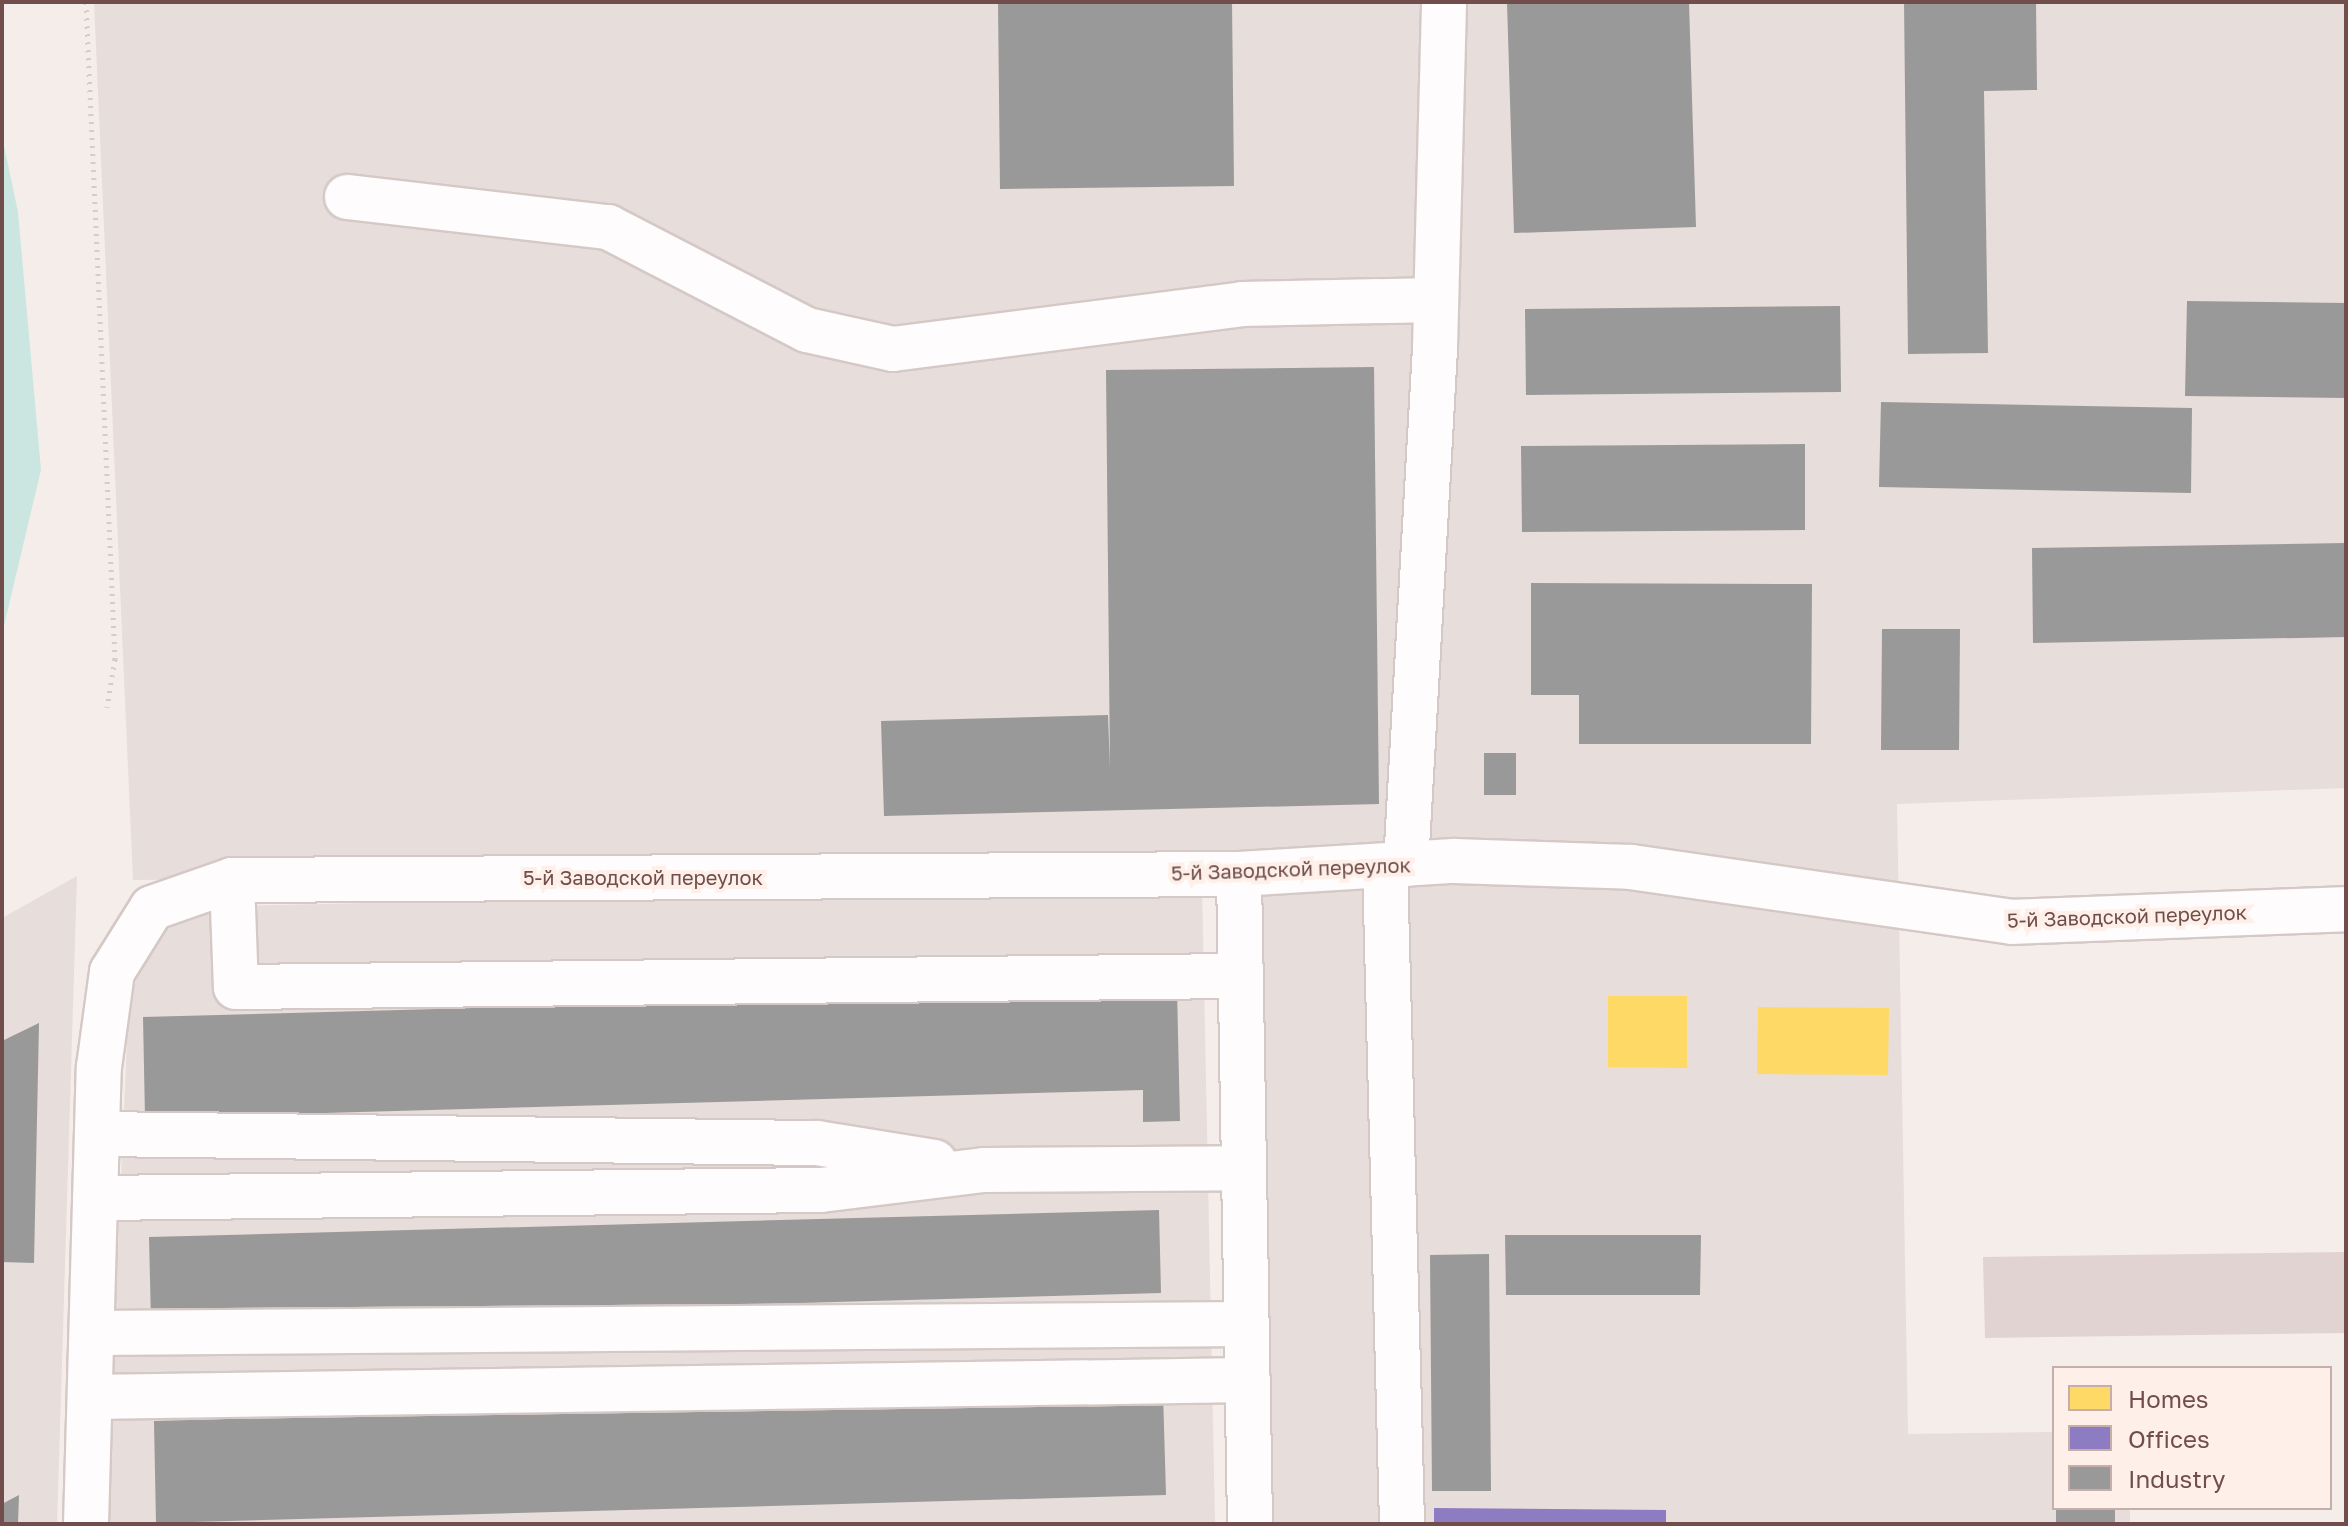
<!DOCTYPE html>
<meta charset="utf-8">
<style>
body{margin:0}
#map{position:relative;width:2348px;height:1526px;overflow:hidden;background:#f5ede9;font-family:"Golos Text",sans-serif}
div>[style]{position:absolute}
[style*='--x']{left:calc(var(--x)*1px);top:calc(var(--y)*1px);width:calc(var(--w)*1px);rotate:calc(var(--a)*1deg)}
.industrial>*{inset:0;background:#e7ddda}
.water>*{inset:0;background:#cbe6e1}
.homes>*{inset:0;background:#ffd966}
.offices>*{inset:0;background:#8e7cc3}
.industry>*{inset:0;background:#999}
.building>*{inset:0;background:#e1d3d1}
.path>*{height:5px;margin-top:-2.5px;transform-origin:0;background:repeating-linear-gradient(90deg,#d6cbca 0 2px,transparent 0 8px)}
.roads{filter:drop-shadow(2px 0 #d4c9c6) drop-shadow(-2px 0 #d4c9c6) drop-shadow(0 2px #d4c9c6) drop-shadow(0 -2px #d4c9c6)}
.minor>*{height:44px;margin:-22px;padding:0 22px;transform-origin:22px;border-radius:22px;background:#fefcfc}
span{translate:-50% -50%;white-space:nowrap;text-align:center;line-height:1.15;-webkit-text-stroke:8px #fef0e9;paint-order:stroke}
.street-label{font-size:20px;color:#714e4b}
.frame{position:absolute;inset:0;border:4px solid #714e4b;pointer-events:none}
.legend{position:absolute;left:2052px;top:1366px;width:280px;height:144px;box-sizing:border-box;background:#fef0e9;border:2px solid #c6afaa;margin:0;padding:10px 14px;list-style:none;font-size:24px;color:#714e4b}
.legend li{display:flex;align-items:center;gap:16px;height:40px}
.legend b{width:40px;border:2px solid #c6afaa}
</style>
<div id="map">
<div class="industrial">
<div style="clip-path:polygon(94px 2px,2346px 2px,2346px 788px,1897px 804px,1908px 1434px,2054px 1432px,2054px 1508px,2130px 1508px,2130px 1524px,1232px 1524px,1218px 868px,133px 880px)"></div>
<div style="clip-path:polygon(77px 876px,57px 1524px,2px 1524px,2px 918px)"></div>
<div style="clip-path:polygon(1202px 885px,1215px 1524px,106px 1524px,129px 994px,165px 929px,230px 906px)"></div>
</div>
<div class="water">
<div style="clip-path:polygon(2px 136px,18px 212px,41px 470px,2px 634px)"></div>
</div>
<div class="homes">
<div style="clip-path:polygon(1608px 996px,1687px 996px,1687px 1068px,1608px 1067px)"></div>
<div style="clip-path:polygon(1758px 1007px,1889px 1008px,1888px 1075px,1757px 1074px)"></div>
</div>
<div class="offices">
<div style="clip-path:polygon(1434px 1508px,1666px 1510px,1666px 1524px,1434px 1524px)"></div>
</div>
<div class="industry">
<div style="clip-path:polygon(998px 2px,1232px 2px,1234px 186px,1000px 189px)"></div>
<div style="clip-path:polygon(1507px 2px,1689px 2px,1696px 227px,1514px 233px)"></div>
<div style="clip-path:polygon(1904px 2px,2036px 2px,2037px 90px,1984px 91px,1988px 353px,1908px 354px)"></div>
<div style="clip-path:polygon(2187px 301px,2346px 303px,2346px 398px,2185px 396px)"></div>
<div style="clip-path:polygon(1840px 306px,1841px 392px,1526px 395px,1525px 309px)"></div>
<div style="clip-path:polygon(1374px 367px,1379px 804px,884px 816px,881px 721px,1108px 715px,1110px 768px,1106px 370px)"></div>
<div style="clip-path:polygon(1881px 402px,2192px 408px,2191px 493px,1879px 487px)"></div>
<div style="clip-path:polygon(1805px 444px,1805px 530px,1522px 532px,1521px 446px)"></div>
<div style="clip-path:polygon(2346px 543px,2346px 637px,2033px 643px,2032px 548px)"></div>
<div style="clip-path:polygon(1531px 583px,1812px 584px,1811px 744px,1579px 744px,1579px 695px,1531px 695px)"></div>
<div style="clip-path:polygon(1882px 629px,1960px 629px,1959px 750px,1881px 750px)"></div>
<div style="clip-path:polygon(1484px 753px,1516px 753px,1516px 795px,1484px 795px)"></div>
<div style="clip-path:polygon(1177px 989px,1180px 1121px,1143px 1122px,1143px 1090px,145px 1118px,143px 1017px)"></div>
<div style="clip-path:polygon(39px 1023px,34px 1263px,2px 1262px,2px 1041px)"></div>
<div style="clip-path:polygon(1159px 1210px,1161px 1293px,151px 1321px,149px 1237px)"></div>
<div style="clip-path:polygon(1505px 1235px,1701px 1235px,1700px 1295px,1506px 1295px)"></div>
<div style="clip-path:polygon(1489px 1254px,1491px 1491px,1432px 1491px,1430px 1255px)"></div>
<div style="clip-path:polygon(1163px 1393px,1166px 1495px,156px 1523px,154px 1421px)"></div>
<div style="clip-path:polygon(19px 1495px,18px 1524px,2px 1524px,2px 1504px)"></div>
<div style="clip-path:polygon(2056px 1508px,2115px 1508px,2115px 1524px,2056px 1524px)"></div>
</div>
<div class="building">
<div style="clip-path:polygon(2346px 1252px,2346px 1333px,1985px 1338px,1983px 1257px)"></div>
</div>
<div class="path">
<div style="--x:86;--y:2;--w:658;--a:87.47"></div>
<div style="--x:115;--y:659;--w:49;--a:99.5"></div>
</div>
<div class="roads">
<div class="minor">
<div style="--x:347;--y:197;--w:263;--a:6.6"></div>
<div style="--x:608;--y:227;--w:224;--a:27.4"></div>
<div style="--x:807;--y:330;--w:88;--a:12.5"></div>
<div style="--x:893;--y:349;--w:352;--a:-7.3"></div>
<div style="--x:1242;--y:304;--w:194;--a:-1.2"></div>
<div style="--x:1406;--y:864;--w:517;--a:-86.78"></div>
<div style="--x:1435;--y:348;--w:346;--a:-88.5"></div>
<div style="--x:1385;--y:866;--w:658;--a:88.52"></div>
<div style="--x:1239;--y:874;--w:650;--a:89.03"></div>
<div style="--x:232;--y:880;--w:1007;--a:-0.34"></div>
<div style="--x:1239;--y:874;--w:215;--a:-3.5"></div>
<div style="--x:1454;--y:861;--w:177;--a:1.9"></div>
<div style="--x:1631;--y:867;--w:385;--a:8.2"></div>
<div style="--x:2012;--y:922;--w:334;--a:-2.2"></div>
<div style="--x:97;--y:1134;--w:720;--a:0.72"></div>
<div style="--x:817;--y:1143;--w:119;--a:9.2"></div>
<div style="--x:95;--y:1198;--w:726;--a:-0.63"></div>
<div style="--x:821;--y:1190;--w:164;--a:-7"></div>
<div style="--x:984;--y:1170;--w:260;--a:-0.4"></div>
<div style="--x:92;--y:1333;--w:1155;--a:-0.45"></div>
<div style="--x:90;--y:1397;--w:1158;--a:-0.84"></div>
<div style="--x:86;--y:1524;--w:457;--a:-88.4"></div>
<div style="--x:99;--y:1067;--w:96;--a:-82.2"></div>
<div style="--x:112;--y:972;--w:75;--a:-58"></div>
<div style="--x:152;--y:908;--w:85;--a:-19.3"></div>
<div style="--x:232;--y:880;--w:107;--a:87.9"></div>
<div style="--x:236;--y:987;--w:1005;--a:-0.63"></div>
</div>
</div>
<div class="street-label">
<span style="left:1291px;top:869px;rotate:-2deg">5-й Заводской переулок</span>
<span style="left:643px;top:877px">5-й Заводской переулок</span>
<span style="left:2127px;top:916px;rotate:-2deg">5-й Заводской переулок</span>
</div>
<div class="frame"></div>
<ul class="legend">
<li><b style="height:22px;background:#ffd966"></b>Homes</li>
<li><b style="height:22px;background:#8e7cc3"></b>Offices</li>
<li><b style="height:22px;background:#999"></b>Industry</li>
</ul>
</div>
